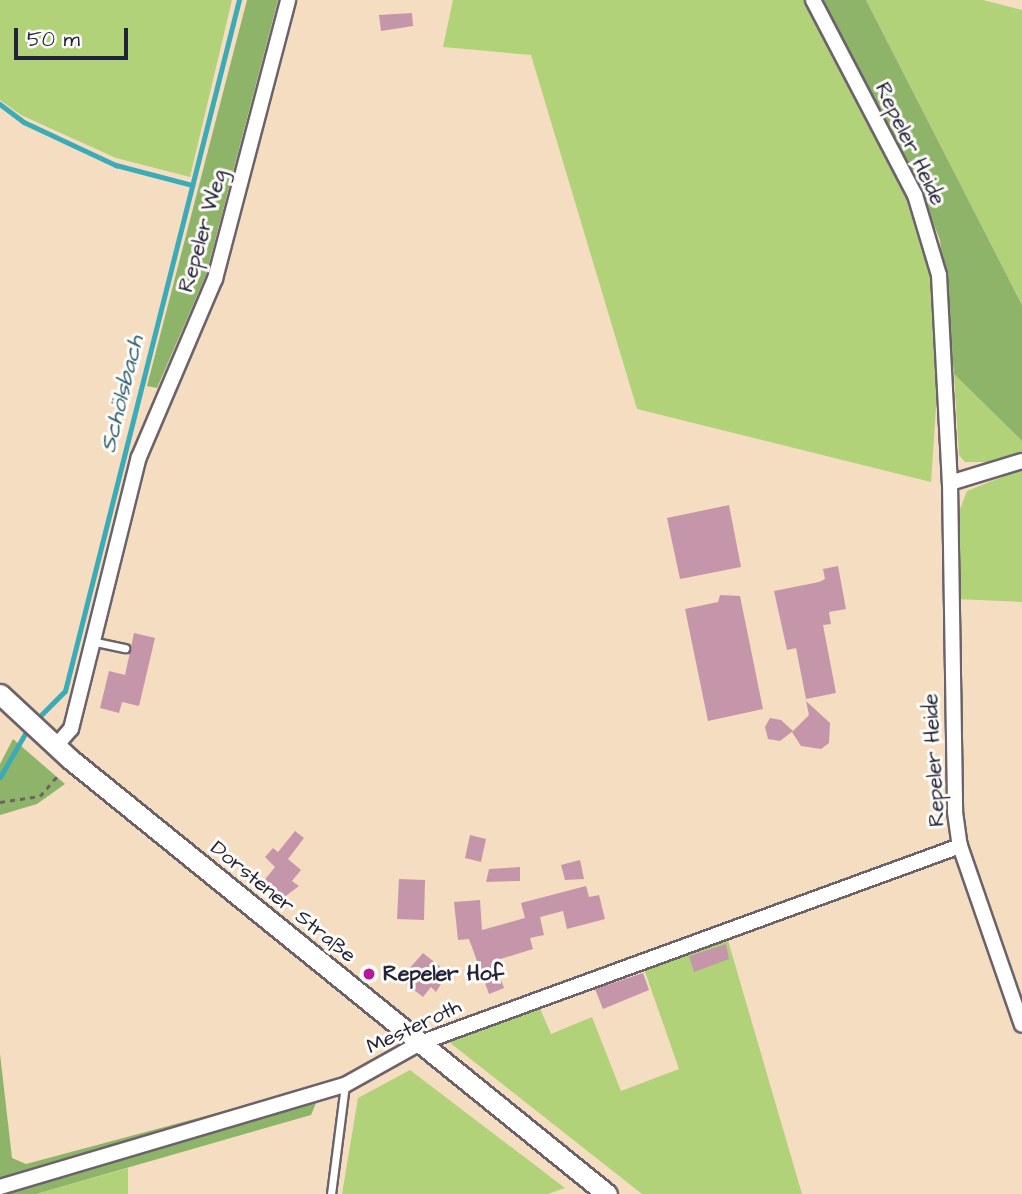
<!DOCTYPE html>
<meta charset="utf-8">
<style>
body{margin:0}
#map{position:relative;width:1022px;height:1194px;overflow:hidden;background:#f5ddc1;font-family:"Architects Daughter",sans-serif}
div>[style]{position:absolute}
[style*='--x']{left:calc(var(--x)*1px);top:calc(var(--y)*1px);width:calc(var(--w)*1px);rotate:calc(var(--a)*1deg)}
.green>*{inset:0;background:#b2d279}
.forest>*{inset:0;background:#8db469}
.stream>*{height:4.5px;margin:-2.25px;padding:0 2.25px;transform-origin:2.25px;border-radius:2.25px;background:#3aabb7}
.building>*{inset:0;background:#c596aa}
.path>*{height:2.5px;margin-top:-1.25px;transform-origin:0;background:repeating-linear-gradient(90deg,#6c636a 0 5px,transparent 0 10px)}
.roads{filter:drop-shadow(2px 0 #6c636a) drop-shadow(-2px 0 #6c636a) drop-shadow(0 2px #6c636a) drop-shadow(0 -2px #6c636a)}
.lane>*{height:7px;margin:-3.5px;padding:0 3.5px;transform-origin:3.5px;border-radius:3.5px;background:#fff}
.street>*{height:14px;margin:-7px;padding:0 7px;transform-origin:7px;border-radius:7px;background:#fff}
.secondary>*{height:19px;margin:-9.5px;padding:0 9.5px;transform-origin:9.5px;border-radius:9.5px;background:#fff}
.dots>*{width:19px;height:19px;translate:-50% -50%;box-sizing:border-box;border:4px solid #fdfcf7;border-radius:50%}
span{translate:-50% -50%;white-space:nowrap;text-align:center;line-height:1.15;-webkit-text-stroke:6px #fdfcf7;paint-order:stroke}
.street-label{font-size:21px;color:#22223b}
.poi-label{font-size:21px;color:#22223b;font-weight:700}
.left{translate:0 -50%;text-align:left}
.water-label{font-size:23px;color:#2d6073;font-style:italic}
.scale{position:absolute;left:14px;top:28px;width:114px;height:32px;box-sizing:border-box;border:4px solid #22223b;border-top:0;padding-left:9px;font-size:21px;line-height:24px;white-space:nowrap;color:#22223b;-webkit-text-stroke:5px #fdfcf7;paint-order:stroke}
</style>
<div id="map">
<div class="green">
<div style="clip-path:polygon(0 0,232px 0,190px 177px,116px 158px,21px 115px,0 100px)"></div>
<div style="clip-path:polygon(453px 0,804px 0,908px 198px,929px 257px,938px 379px,931px 482px,637px 409px,531px 55px,443px 47px)"></div>
<div style="clip-path:polygon(866px 0,983px 0,1022px 10px,1022px 305px)"></div>
<div style="clip-path:polygon(954px 374px,1022px 441px,1022px 451px,993px 462px,965px 462px,959px 455px)"></div>
<div style="clip-path:polygon(1022px 469px,1022px 602px,956px 599px,956px 519px,967px 491px)"></div>
<div style="clip-path:polygon(727px 937px,802px 1194px,642px 1194px,449px 1042px,539px 1006px,551px 1034px,592px 1017px,621px 1091px,679px 1069px,643px 966px)"></div>
<div style="clip-path:polygon(410px 1070px,565px 1188px,548px 1194px,342px 1194px,358px 1098px)"></div>
<div style="clip-path:polygon(128px 1168px,128px 1194px,36px 1194px)"></div>
</div>
<div class="forest">
<div style="clip-path:polygon(247px 0,278px 0,206px 275px,157px 388px,147px 386px)"></div>
<div style="clip-path:polygon(817px 0,866px 0,1022px 305px,1022px 441px,954px 374px,940px 240px,919px 188px)"></div>
<div style="clip-path:polygon(13px 739px,65px 784px,37px 804px,0 815px,0 764px)"></div>
<div style="clip-path:polygon(0 1054px,12px 1158px,26px 1164px,258px 1102px,316px 1103px,311px 1115px,36px 1194px,0 1194px)"></div>
</div>
<div class="stream">
<div style="--x:0;--y:104;--w:30;--a:37"></div>
<div style="--x:24;--y:122;--w:102;--a:25.1"></div>
<div style="--x:116;--y:165;--w:79;--a:14.7"></div>
<div style="--x:35;--y:721;--w:42;--a:-45"></div>
<div style="--x:65;--y:691;--w:713;--a:-75.87"></div>
<div style="--x:0;--y:777;--w:58;--a:-59.9"></div>
</div>
<div class="building">
<div style="clip-path:polygon(412px 13px,413px 26px,381px 31px,379px 15px)"></div>
<div style="clip-path:polygon(729px 505px,741px 567px,680px 579px,667px 518px)"></div>
<div style="clip-path:polygon(838px 566px,846px 609px,829px 612px,831px 624px,823px 625px,836px 693px,806px 699px,796px 648px,787px 650px,774px 591px,819px 582px,825px 579px,823px 569px)"></div>
<div style="clip-path:polygon(720px 595px,740px 596px,763px 709px,708px 721px,685px 609px,718px 602px)"></div>
<div style="clip-path:polygon(134px 633px,155px 638px,139px 706px,122px 702px,119px 713px,100px 708px,109px 671px,125px 675px)"></div>
<div style="clip-path:polygon(806px 701px,830px 723px,829px 743px,821px 749px,801px 746px,792px 732px,809px 715px)"></div>
<div style="clip-path:polygon(770px 718px,781px 720px,793px 731px,780px 741px,768px 739px,765px 727px)"></div>
<div style="clip-path:polygon(295px 831px,304px 838px,288px 859px,301px 870px,292px 881px,299px 886px,283px 898px,263px 882px,275px 867px,265px 857px,273px 848px,278px 852px)"></div>
<div style="clip-path:polygon(470px 835px,486px 839px,481px 862px,465px 858px)"></div>
<div style="clip-path:polygon(580px 860px,584px 879px,565px 880px,561px 865px)"></div>
<div style="clip-path:polygon(520px 867px,520px 881px,486px 882px,489px 869px)"></div>
<div style="clip-path:polygon(399px 879px,425px 880px,424px 920px,397px 919px)"></div>
<div style="clip-path:polygon(586px 886px,589px 897px,599px 895px,605px 919px,567px 929px,563px 911px,540px 917px,544px 935px,530px 938px,533px 949px,494px 961px,504px 988px,489px 994px,469px 939px,458px 940px,454px 902px,480px 900px,482px 930px,525px 918px,521px 903px)"></div>
<div style="clip-path:polygon(726px 944px,729px 959px,694px 972px,689px 956px)"></div>
<div style="clip-path:polygon(423px 953px,448px 973px,436px 992px,431px 987px,423px 997px,400px 979px)"></div>
<div style="clip-path:polygon(643px 973px,649px 990px,603px 1009px,595px 989px)"></div>
</div>
<div class="path">
<div style="--x:0;--y:802;--w:40;--a:-8.5"></div>
<div style="--x:40;--y:796;--w:30;--a:-49"></div>
</div>
<div class="roads">
<div class="lane">
<div style="--x:91;--y:641;--w:35;--a:12"></div>
<div style="--x:331;--y:1194;--w:110;--a:-82.7"></div>
</div>
<div class="street">
<div style="--x:813;--y:0;--w:220;--a:62.4"></div>
<div style="--x:915;--y:195;--w:84;--a:73.3"></div>
<div style="--x:939;--y:275;--w:208;--a:87"></div>
<div style="--x:950;--y:483;--w:329;--a:89.1"></div>
<div style="--x:955;--y:812;--w:34;--a:82"></div>
<div style="--x:960;--y:846;--w:189;--a:70.9"></div>
<div style="--x:950;--y:483;--w:75;--a:-17"></div>
<div style="--x:56;--y:746;--w:23;--a:-49"></div>
<div style="--x:71;--y:729;--w:280;--a:-76"></div>
<div style="--x:139;--y:457;--w:194;--a:-66.9"></div>
<div style="--x:215;--y:279;--w:288;--a:-75.3"></div>
<div style="--x:0;--y:1187;--w:360;--a:-16.5"></div>
<div style="--x:345;--y:1085;--w:86;--a:-29.2"></div>
<div style="--x:420;--y:1043;--w:575;--a:-20.04"></div>
</div>
<div class="secondary">
<div style="--x:0;--y:694;--w:96;--a:42.9"></div>
<div style="--x:70;--y:759;--w:691;--a:39.01"></div>
</div>
</div>
<div class="dots">
<div style="left:369px;top:974px;background:#b5179e"></div>
</div>
<div class="street-label">
<span style="left:910px;top:144px;rotate:64deg">Repeler Heide</span>
<span style="left:203px;top:231px;rotate:-74deg">Repeler Weg</span>
<span style="left:934px;top:760px;rotate:-93deg">Repeler Heide</span>
<span style="left:283px;top:902px;rotate:39deg">Dorstener Straße</span>
<span style="left:414px;top:1027px;rotate:-25deg">Mesteroth</span>
</div>
<div class="poi-label">
<span class="left" style="left:383px;top:974px">Repeler Hof</span>
</div>
<div class="water-label">
<span style="left:122px;top:394px;rotate:-76deg">Schölsbach</span>
</div>
<div class="scale">50 m</div>
</div>
